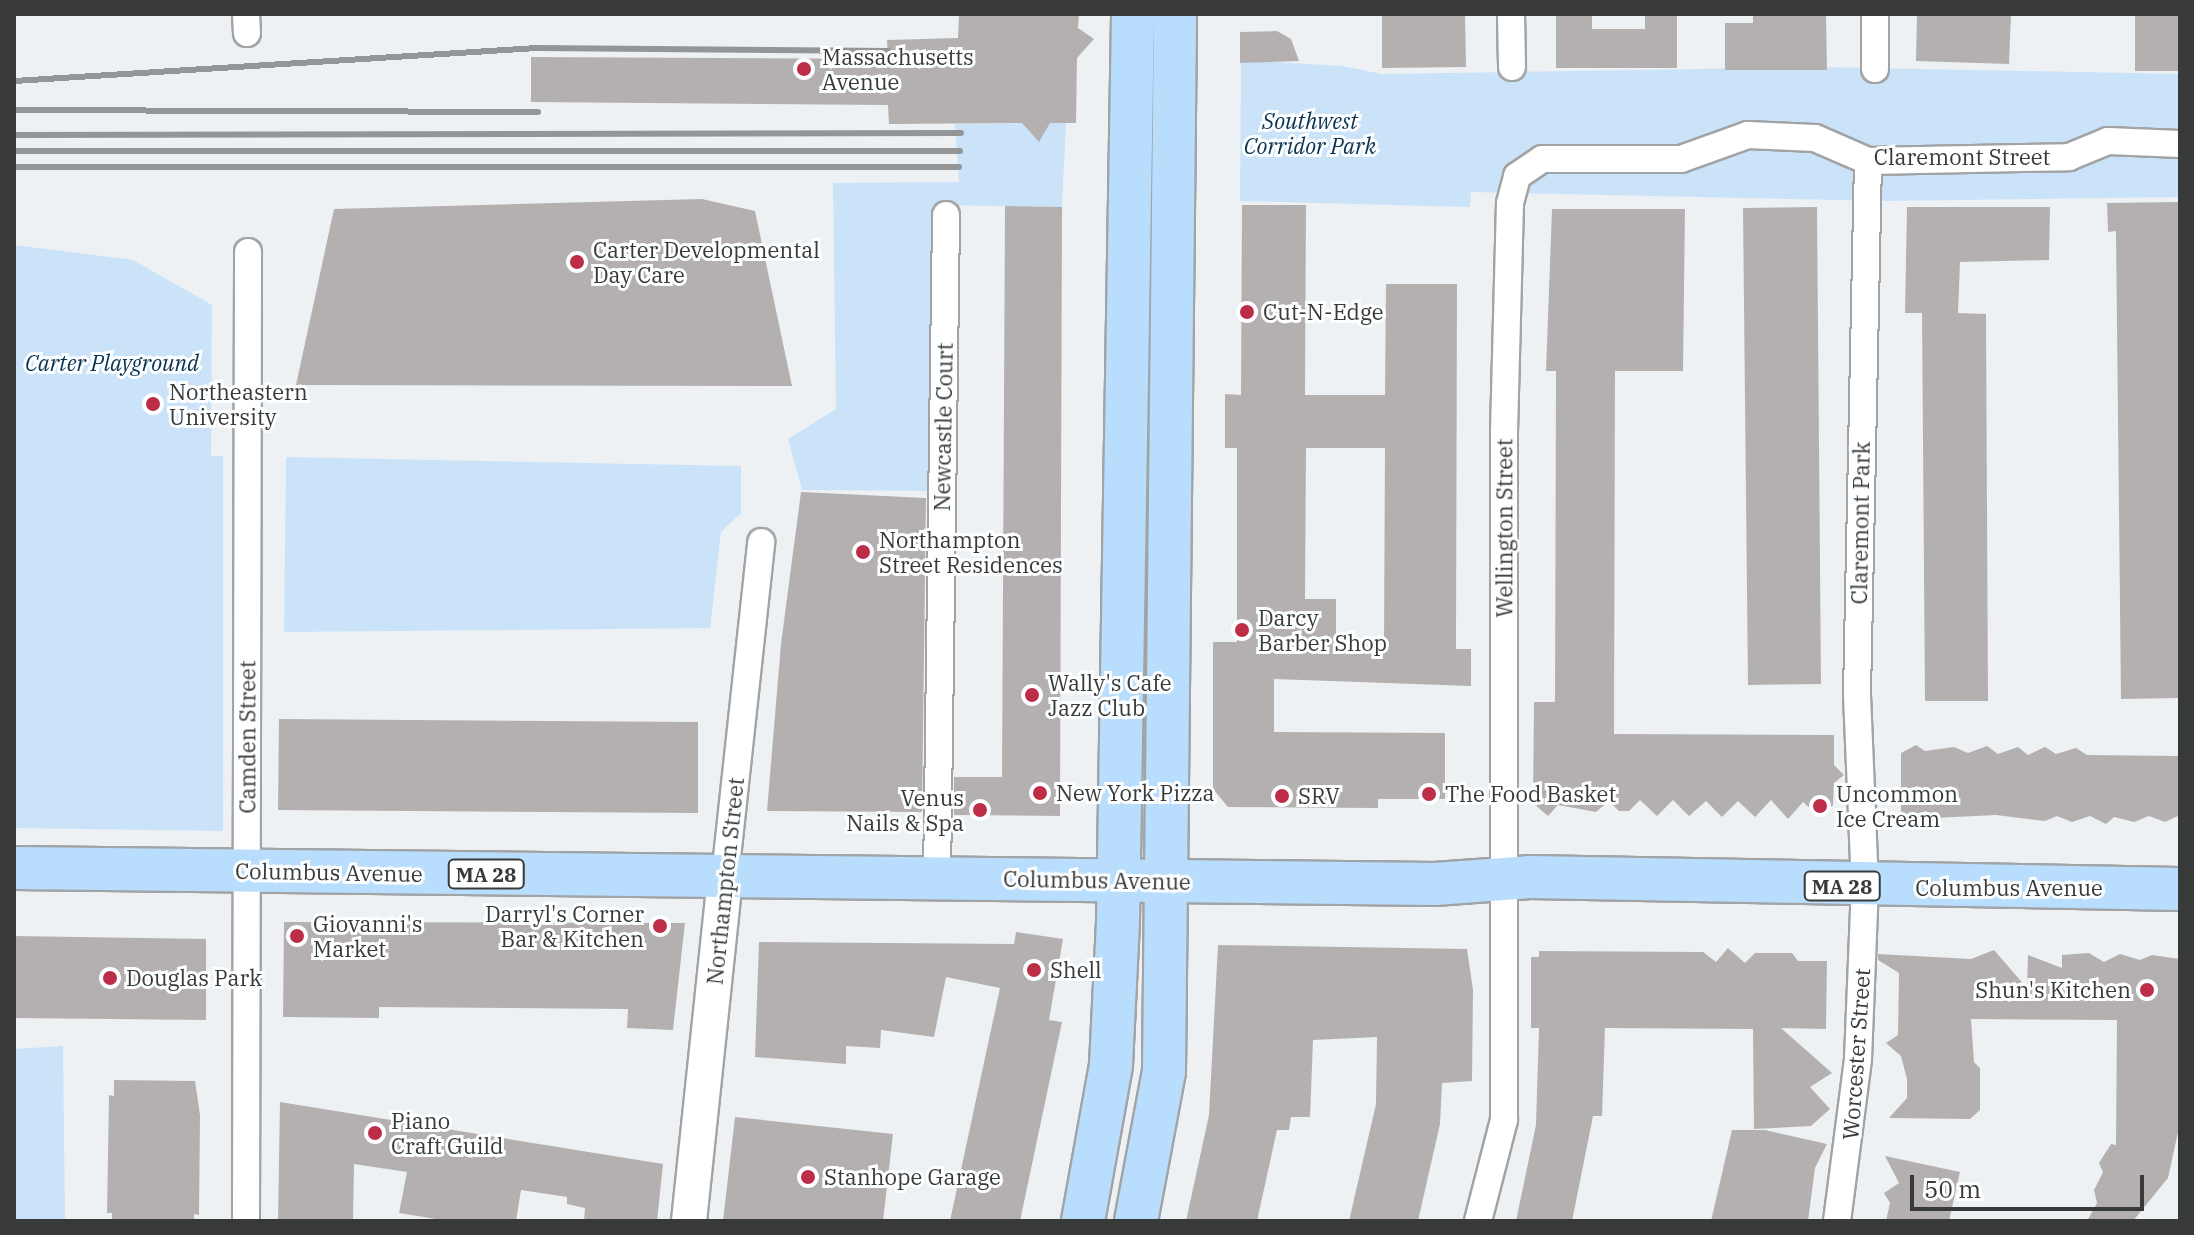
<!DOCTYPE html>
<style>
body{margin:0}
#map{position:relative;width:2194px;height:1235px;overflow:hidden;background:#eef1f3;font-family:"IBM Plex Serif",serif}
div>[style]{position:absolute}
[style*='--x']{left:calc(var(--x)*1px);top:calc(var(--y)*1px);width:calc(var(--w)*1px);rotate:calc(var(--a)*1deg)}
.green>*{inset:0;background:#cae3f9}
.building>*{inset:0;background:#b4b0b0}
.roads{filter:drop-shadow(2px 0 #a1a3a5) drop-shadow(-2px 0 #a1a3a5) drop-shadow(0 2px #a1a3a5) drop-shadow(0 -2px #a1a3a5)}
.minor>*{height:26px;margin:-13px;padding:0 13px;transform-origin:13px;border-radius:13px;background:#fff}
.tertiary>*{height:34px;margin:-17px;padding:0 17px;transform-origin:17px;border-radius:17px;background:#fff}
.primary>*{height:42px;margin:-21px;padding:0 21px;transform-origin:21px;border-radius:21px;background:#b9defd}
.rail>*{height:6px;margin:-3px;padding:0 3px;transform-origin:3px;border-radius:3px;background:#939596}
.dots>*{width:22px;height:22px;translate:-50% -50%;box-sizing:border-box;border:4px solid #fdfeff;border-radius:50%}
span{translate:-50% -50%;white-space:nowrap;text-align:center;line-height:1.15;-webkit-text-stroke:6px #fdfeff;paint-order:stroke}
.shield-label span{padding:2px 6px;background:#fdfeff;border:2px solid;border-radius:6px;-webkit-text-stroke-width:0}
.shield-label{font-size:20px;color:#383a3a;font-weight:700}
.poi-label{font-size:22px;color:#383a3a}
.left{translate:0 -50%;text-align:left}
.right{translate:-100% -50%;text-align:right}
.park-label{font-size:22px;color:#09324f;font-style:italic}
.street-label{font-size:22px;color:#383a3a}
.frame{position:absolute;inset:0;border:16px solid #383a3a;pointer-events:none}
.scale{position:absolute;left:1910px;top:1175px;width:234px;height:36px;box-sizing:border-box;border:4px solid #383a3a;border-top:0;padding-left:10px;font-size:24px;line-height:28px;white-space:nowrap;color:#383a3a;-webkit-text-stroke:6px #fdfeff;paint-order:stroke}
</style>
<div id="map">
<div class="green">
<div style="clip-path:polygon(1241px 60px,1342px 66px,1382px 74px,1820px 67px,2180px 74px,2180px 197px,1883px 201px,1471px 192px,1470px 207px,1240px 201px)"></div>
<div style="clip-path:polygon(1027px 123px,1033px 134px,1047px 123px,1066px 123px,1062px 207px,938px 205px,930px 491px,802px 490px,788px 439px,836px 409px,833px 183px,959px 182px,955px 124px)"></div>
<div style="clip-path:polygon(14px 245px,133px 260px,212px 305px,211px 456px,223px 456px,223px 831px,14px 828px)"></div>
<div style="clip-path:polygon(286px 457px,741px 466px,741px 513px,721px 532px,710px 628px,284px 632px)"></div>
<div style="clip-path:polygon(63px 1046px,65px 1221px,14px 1221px,14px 1049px)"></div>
</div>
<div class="building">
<div style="clip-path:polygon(959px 14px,1079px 14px,1078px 28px,1094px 39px,1077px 58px,1076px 123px,1050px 123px,1039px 142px,1022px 123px,889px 124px,888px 105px,531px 102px,531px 57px,888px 59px,887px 40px,958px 38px)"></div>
<div style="clip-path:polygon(1465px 14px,1466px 67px,1382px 68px,1382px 16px)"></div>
<div style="clip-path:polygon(1556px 14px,1592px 14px,1592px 29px,1645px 29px,1645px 14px,1677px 14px,1677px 68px,1556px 68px)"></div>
<div style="clip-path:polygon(1753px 14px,1826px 14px,1827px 70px,1725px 70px,1725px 23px,1753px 23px)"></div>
<div style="clip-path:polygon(1917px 14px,2011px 14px,2009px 64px,1916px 61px)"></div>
<div style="clip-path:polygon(2135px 14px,2180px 14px,2180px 71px,2135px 71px)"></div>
<div style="clip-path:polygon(1277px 31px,1291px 39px,1299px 61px,1240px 63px,1240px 32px)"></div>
<div style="clip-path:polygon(702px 199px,755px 211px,792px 386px,296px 385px,334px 209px)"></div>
<div style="clip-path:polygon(2179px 202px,2180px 698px,2121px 699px,2116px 231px,2108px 232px,2107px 203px)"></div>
<div style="clip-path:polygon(evenodd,1242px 205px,1306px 205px,1305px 395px,1385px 395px,1386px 284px,1457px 284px,1456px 649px,1471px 649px,1471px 686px,1274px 679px,1274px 732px,1445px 733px,1445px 799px,1378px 799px,1378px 808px,1228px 807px,1213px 789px,1213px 642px,1237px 642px,1237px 448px,1225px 448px,1225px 394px,1241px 395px,1242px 205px,1306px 448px,1385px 448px,1384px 643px,1336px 643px,1336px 599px,1305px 599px,1306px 448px)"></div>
<div style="clip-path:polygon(1005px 206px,1062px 207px,1060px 816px,954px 815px,954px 777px,1002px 777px)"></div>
<div style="clip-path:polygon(1817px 207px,1821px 684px,1748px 685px,1743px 208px)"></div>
<div style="clip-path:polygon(1907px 207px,2050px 207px,2049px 260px,1960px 262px,1958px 313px,1986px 314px,1988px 701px,1925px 701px,1922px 313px,1905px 313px)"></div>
<div style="clip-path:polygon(1552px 209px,1685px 209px,1683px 371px,1615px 371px,1614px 734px,1834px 735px,1834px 765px,1844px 775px,1834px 783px,1833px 805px,1825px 813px,1815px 813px,1803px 802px,1788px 819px,1771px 800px,1755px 817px,1738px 801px,1722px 817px,1706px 801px,1689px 816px,1673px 800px,1657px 816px,1640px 800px,1629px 811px,1619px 811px,1609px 801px,1596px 812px,1558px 805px,1548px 816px,1533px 803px,1534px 702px,1555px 702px,1556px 371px,1546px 371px)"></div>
<div style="clip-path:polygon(801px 492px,926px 498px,922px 812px,767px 811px,781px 644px)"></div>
<div style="clip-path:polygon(279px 719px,698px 722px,698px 813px,278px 810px)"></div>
<div style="clip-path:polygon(1916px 745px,1925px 751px,1954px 747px,1968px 753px,1987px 746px,1998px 754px,2018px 747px,2028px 755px,2045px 747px,2056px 754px,2076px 748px,2087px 755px,2180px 756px,2180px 815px,2165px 822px,2149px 816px,2134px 822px,2114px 817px,2106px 824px,2090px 816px,2072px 822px,2057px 816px,2045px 821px,1996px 815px,1913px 819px,1901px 813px,1901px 753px)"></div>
<div style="clip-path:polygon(284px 922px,685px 923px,673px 1030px,627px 1028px,628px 1009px,379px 1007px,379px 1018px,283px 1017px)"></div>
<div style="clip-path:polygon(1016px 932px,1063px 939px,1049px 1020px,1062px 1022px,1020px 1221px,950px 1221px,1000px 988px,946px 977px,934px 1037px,881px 1030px,880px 1048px,846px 1046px,846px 1064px,755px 1057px,759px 942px,1014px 944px)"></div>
<div style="clip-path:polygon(14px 936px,206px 939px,206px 1020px,14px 1018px)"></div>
<div style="clip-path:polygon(1218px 945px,1467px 949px,1473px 990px,1472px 1081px,1442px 1083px,1440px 1124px,1418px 1221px,1349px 1221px,1376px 1104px,1377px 1037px,1313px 1040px,1310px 1117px,1291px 1117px,1289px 1130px,1277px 1130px,1257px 1221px,1186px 1221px,1209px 1115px)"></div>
<div style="clip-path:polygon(1728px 948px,1745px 963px,1755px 953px,1792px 953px,1798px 961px,1827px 961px,1826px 1029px,1781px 1028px,1832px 1073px,1810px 1087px,1830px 1109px,1811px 1126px,1754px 1129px,1753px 1029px,1605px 1028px,1602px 1116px,1593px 1116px,1572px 1221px,1516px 1221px,1536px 1125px,1539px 1028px,1531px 1028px,1531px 957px,1539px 957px,1539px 951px,1703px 952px,1716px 962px)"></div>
<div style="clip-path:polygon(1994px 950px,2027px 988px,2028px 955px,2062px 968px,2062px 955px,2089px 953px,2104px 962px,2120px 954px,2140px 960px,2152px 955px,2180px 959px,2180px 1123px,2168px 1178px,2133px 1221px,2087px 1221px,2097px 1203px,2094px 1190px,2103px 1172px,2099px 1163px,2111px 1144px,2116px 1145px,2117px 1020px,1971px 1019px,1974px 1062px,1980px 1068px,1980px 1110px,1970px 1119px,1889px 1118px,1907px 1098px,1907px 1079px,1901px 1056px,1886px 1043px,1898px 1035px,1899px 973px,1878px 960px,1878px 954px,1971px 959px)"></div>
<div style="clip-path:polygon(114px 1080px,195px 1081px,200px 1115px,199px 1215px,194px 1214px,194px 1221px,112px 1221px,112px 1213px,107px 1213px,109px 1095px,114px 1096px)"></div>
<div style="clip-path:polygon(280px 1102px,663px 1164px,657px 1221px,584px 1221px,585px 1208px,567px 1204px,567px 1197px,521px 1190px,516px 1221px,448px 1221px,399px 1213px,407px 1172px,354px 1164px,353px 1221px,278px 1221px)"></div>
<div style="clip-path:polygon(735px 1117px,893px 1134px,883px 1221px,723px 1221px)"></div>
<div style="clip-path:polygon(1732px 1130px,1765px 1130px,1827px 1144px,1815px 1168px,1808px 1221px,1711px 1221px)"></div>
<div style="clip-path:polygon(1885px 1156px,1960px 1172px,1949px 1221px,1886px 1221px,1890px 1203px,1884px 1193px,1899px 1183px)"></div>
</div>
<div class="roads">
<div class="minor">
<div style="--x:246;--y:14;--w:19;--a:87"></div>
<div style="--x:1511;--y:14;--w:53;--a:88.9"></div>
<div style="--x:1875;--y:69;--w:55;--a:-90"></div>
<div style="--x:725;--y:876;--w:336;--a:-83.8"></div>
<div style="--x:937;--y:879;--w:664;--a:-89.22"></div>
<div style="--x:246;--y:1221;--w:969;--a:-89.88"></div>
<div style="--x:1478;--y:1221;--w:104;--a:-75.6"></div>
<div style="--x:1504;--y:1120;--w:688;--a:-90"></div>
<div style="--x:1504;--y:432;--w:229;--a:-88.5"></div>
<div style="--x:1510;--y:203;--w:28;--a:-75"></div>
<div style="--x:1517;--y:176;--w:30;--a:-34"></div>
<div style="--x:1542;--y:159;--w:139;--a:0"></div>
<div style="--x:1681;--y:159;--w:71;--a:-19.7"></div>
<div style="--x:1748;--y:135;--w:67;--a:2.6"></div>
<div style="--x:1815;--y:138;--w:58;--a:23.5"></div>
<div style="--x:1868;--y:161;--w:201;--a:-1.1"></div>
<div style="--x:2069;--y:157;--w:42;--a:-22.3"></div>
<div style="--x:2108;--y:141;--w:72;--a:2.4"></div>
<div style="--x:1837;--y:1221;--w:163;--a:-82.6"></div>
<div style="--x:1858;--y:1059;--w:173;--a:-87.7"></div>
<div style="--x:1865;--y:886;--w:192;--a:-92.4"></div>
<div style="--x:1857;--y:694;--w:533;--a:-88.82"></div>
</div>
<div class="tertiary">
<div style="--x:689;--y:1221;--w:347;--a:-84"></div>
</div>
<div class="primary">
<div style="--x:14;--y:868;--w:1421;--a:0.65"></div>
<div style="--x:1435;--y:884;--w:95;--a:-4.2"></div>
<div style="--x:1530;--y:877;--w:650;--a:1.06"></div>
<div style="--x:1083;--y:1221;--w:158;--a:-79.8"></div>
<div style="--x:1111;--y:1065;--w:145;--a:-87.2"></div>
<div style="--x:1118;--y:920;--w:906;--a:-89.05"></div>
<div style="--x:1136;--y:1221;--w:153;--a:-79.4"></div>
<div style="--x:1164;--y:1071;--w:1057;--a:-89.4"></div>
</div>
</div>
<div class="rail">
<div style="--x:14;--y:81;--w:524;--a:-3.61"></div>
<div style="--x:537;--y:48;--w:351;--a:0.5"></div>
<div style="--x:14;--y:110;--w:524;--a:0.22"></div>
<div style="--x:14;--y:135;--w:947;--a:-0.12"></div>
<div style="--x:14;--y:151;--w:946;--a:0"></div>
<div style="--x:14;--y:167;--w:945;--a:0"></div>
</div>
<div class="dots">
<div style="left:804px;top:69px;background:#be2d47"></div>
<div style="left:577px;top:262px;background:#be2d47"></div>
<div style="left:1247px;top:312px;background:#be2d47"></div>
<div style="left:153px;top:404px;background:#be2d47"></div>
<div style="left:863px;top:552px;background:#be2d47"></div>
<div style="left:1242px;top:630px;background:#be2d47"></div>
<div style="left:1032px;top:695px;background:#be2d47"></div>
<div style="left:1040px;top:793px;background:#be2d47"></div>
<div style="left:1429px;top:794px;background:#be2d47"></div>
<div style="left:1282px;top:796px;background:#be2d47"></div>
<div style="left:1820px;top:806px;background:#be2d47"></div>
<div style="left:980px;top:810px;background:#be2d47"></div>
<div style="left:660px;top:926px;background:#be2d47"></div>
<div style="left:297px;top:936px;background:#be2d47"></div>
<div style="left:1034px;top:970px;background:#be2d47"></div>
<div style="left:110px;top:978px;background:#be2d47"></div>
<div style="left:2147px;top:990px;background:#be2d47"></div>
<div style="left:375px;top:1133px;background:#be2d47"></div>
<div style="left:808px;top:1177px;background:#be2d47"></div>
</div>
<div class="shield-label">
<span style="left:486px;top:874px">MA 28</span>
<span style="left:1842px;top:886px">MA 28</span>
</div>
<div class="poi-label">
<span class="left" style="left:822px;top:69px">Massachusetts<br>Avenue</span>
<span class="left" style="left:593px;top:262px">Carter Developmental<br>Day Care</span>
<span class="left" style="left:1263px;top:312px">Cut-N-Edge</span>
<span class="left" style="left:169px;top:404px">Northeastern<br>University</span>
<span class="left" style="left:879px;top:552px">Northampton<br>Street Residences</span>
<span class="left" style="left:1258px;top:630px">Darcy<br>Barber Shop</span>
<span class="left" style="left:1048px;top:695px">Wally's Cafe<br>Jazz Club</span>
<span class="left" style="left:1056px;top:793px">New York Pizza</span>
<span class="left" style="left:1836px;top:806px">Uncommon<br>Ice Cream</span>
<span class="left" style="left:1445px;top:794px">The Food Basket</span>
<span class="left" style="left:1298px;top:796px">SRV</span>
<span class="right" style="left:964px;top:810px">Venus<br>Nails &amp; Spa</span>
<span class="right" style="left:644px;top:926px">Darryl's Corner<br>Bar &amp; Kitchen</span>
<span class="left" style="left:313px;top:936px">Giovanni's<br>Market</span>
<span class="left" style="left:1050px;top:970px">Shell</span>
<span class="left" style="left:126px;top:978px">Douglas Park</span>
<span class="right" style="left:2131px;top:990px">Shun's Kitchen</span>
<span class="left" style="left:391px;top:1133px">Piano<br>Craft Guild</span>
<span class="left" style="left:824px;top:1177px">Stanhope Garage</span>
</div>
<div class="park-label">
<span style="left:1310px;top:133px">Southwest<br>Corridor Park</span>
<span style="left:112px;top:363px">Carter Playground</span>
</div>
<div class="street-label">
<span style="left:1962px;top:157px">Claremont Street</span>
<span style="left:943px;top:427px;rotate:-89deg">Newcastle Court</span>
<span style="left:1860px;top:523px;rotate:-89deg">Claremont Park</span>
<span style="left:1504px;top:528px;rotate:-90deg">Wellington Street</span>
<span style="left:247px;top:737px;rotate:-90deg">Camden Street</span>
<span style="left:329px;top:872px;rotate:1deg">Columbus Avenue</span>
<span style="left:1097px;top:880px;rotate:1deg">Columbus Avenue</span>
<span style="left:725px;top:881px;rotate:-84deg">Northampton Street</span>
<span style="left:2009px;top:888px">Columbus Avenue</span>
<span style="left:1856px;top:1054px;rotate:-86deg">Worcester Street</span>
</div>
<div class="frame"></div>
<div class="scale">50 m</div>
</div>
